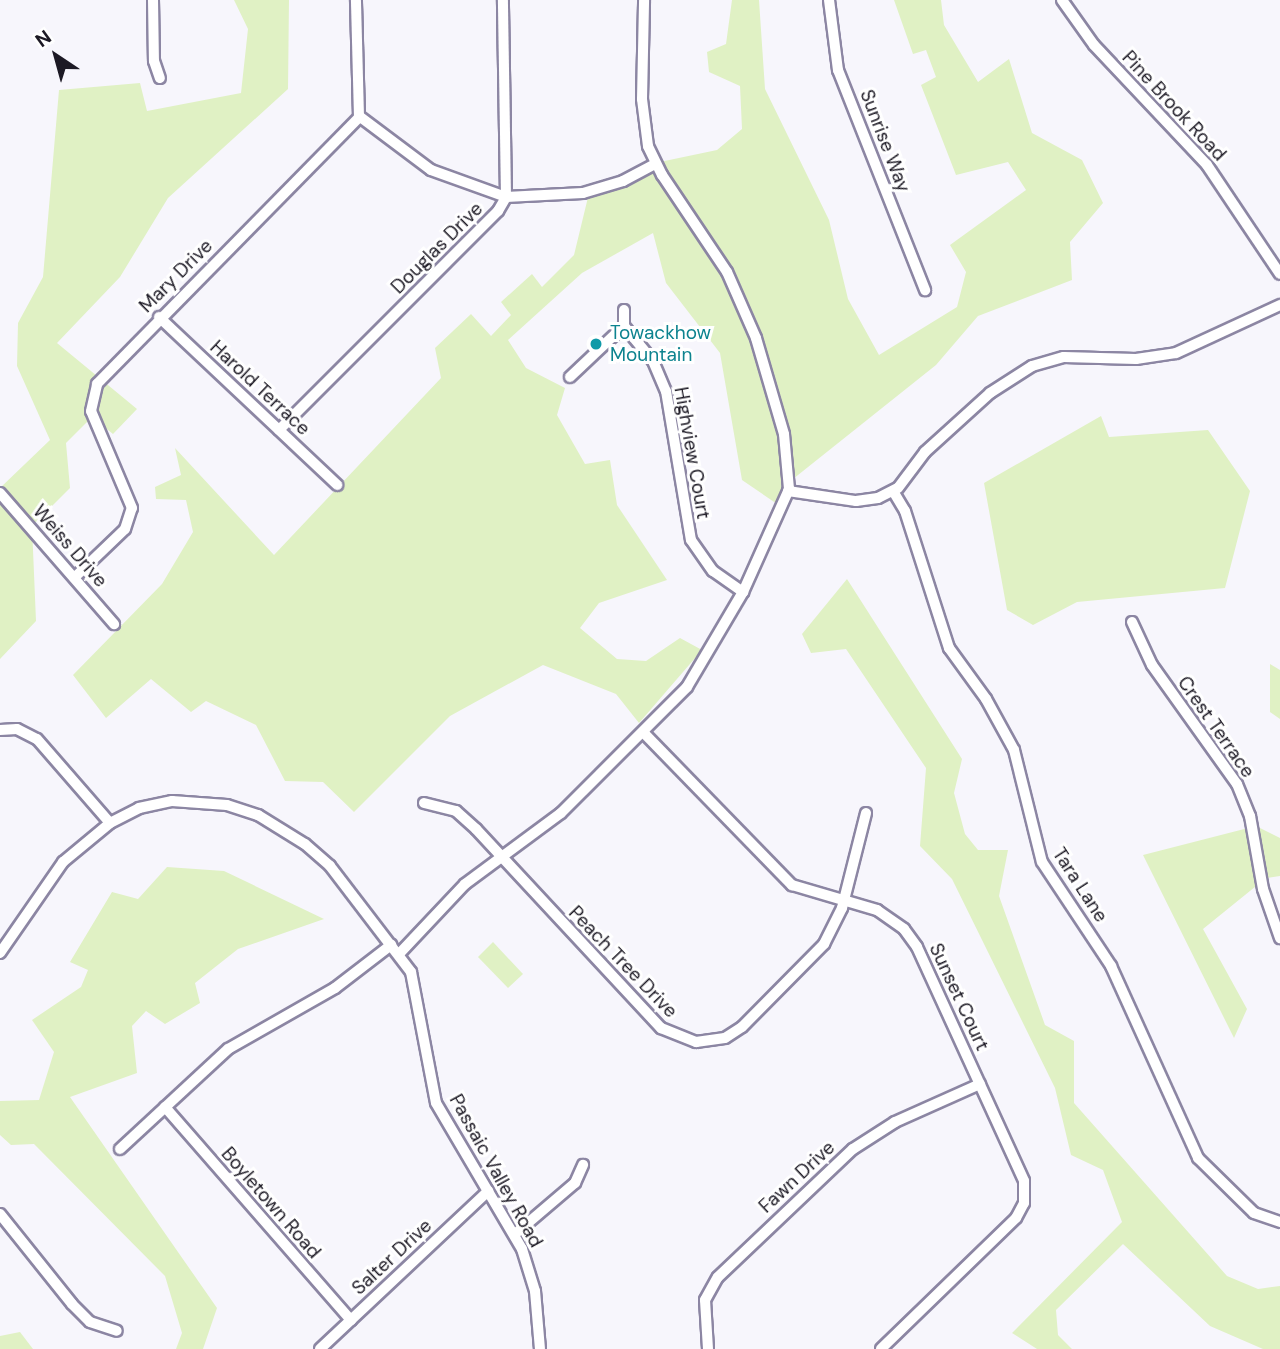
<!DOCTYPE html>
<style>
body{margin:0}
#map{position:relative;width:1280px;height:1349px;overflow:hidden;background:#f7f6fc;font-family:"DM Sans",sans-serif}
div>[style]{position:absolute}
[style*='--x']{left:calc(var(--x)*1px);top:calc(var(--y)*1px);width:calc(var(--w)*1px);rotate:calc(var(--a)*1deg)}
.green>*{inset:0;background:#e0f1c4}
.roads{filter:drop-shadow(2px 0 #8c86a3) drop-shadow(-2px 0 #8c86a3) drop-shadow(0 2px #8c86a3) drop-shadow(0 -2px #8c86a3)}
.minor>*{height:10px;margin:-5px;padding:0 5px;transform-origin:5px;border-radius:5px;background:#fff}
.dots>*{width:19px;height:19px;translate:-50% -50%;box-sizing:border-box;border:4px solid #fff;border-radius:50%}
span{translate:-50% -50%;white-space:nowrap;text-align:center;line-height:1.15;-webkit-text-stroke:6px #fff;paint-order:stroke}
.street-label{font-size:19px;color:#1c1924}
.culture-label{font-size:19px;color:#0d838f}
.left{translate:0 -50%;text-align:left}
.north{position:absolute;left:21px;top:21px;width:70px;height:70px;-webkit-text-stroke:5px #fff;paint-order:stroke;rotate:324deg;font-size:19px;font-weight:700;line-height:28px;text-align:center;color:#1c1924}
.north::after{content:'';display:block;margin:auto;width:24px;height:32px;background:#1c1924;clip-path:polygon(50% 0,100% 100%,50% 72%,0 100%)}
</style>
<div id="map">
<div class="green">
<div style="clip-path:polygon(234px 0,289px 0,288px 89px,168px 198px,120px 277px,57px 343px,137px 409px,113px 434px,92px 417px,66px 443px,70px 488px,32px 526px,36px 621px,0 659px,0 488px,50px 440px,17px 366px,18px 323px,43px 277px,59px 90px,140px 83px,147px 111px,241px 93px,248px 29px)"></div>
<div style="clip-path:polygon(732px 0,759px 0,765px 89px,829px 220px,848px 299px,879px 355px,957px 307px,966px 272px,950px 245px,1026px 190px,1008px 162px,956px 175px,921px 85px,936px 77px,926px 50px,913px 54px,894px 0,941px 0,944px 25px,978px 82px,1009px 59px,1032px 133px,1082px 160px,1103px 203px,1070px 242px,1072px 280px,978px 316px,936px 365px,793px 479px,783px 508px,742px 480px,720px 353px,666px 283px,653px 233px,582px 273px,508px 340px,526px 368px,565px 388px,557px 415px,585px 464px,610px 460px,617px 505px,667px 580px,599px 603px,580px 628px,617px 659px,646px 661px,680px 638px,702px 650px,639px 723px,616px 694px,543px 665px,450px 716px,354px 812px,323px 782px,285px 781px,256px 725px,206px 701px,191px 712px,151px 679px,106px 718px,73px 675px,162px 584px,193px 532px,186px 500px,156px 499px,155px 487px,181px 475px,175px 448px,274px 555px,441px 378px,435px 348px,471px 314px,491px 336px,511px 315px,501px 302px,532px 274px,542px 287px,574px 255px,590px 189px,655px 163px,717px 150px,742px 129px,740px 86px,709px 72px,707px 52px,726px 44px)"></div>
<div style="clip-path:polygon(1101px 416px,1109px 437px,1208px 430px,1250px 491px,1225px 588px,1077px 602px,1033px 625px,1007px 610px,984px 483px)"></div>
<div style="clip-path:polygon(847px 579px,962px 759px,954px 793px,965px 834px,978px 850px,1008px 850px,999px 896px,1045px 1025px,1074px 1041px,1074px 1103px,1227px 1276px,1258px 1289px,1280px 1286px,1280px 1349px,1263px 1349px,1210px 1326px,1123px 1244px,1056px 1310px,1058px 1335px,1072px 1349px,1037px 1349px,1012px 1333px,1122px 1222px,1103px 1170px,1071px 1155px,1055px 1088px,952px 879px,920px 846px,926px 768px,846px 649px,811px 653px,802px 634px)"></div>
<div style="clip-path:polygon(1270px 664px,1280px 670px,1280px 719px,1270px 712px)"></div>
<div style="clip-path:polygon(1256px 826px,1280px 838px,1280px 876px,1266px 878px,1203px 929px,1247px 1009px,1234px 1038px,1143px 855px)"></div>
<div style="clip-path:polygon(167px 867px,224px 871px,324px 919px,238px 949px,195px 983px,200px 1003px,165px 1024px,146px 1011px,132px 1026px,137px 1073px,70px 1097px,217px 1308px,203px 1349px,176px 1349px,182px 1333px,165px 1276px,34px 1144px,11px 1145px,0 1135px,0 1101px,39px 1100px,54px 1052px,32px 1020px,81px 987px,88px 970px,70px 962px,112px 892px,138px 899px)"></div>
<div style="clip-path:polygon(493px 942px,523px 974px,508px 988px,478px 957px)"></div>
<div style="clip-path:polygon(20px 1332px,33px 1349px,0 1349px,0 1336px)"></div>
</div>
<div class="roads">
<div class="minor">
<div style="--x:153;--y:0;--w:61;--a:89.1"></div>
<div style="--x:154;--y:61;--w:18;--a:71"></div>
<div style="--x:829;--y:0;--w:71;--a:82.7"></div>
<div style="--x:838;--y:70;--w:237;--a:68.4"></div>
<div style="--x:1062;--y:0;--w:55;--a:54.6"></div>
<div style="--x:1094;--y:45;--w:165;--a:46.7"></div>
<div style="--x:1207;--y:165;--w:131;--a:56.2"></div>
<div style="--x:359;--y:116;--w:90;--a:36.9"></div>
<div style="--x:431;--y:170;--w:80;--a:19.8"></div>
<div style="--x:506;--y:197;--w:77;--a:-3"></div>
<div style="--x:583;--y:193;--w:42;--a:-16.7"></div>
<div style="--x:623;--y:181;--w:36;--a:-28"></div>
<div style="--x:624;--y:310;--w:16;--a:90"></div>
<div style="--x:624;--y:326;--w:45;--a:50.4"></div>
<div style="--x:653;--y:361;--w:33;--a:67"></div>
<div style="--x:666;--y:391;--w:151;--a:80.5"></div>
<div style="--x:691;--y:540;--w:38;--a:55"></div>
<div style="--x:713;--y:571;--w:37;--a:35"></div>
<div style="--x:159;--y:317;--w:245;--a:43.3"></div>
<div style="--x:570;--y:377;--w:74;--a:-43.4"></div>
<div style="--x:279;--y:430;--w:310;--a:-45"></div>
<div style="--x:498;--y:211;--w:16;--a:-60"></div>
<div style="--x:506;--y:197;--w:197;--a:-90.9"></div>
<div style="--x:788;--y:491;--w:69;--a:8.4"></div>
<div style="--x:856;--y:501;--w:22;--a:-8"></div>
<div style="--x:878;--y:498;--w:22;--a:-27"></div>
<div style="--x:898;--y:488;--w:45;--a:-53.1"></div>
<div style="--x:925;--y:452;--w:88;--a:-42.2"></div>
<div style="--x:990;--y:393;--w:50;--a:-32.7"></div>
<div style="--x:1032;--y:366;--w:33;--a:-16"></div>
<div style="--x:1064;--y:357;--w:72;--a:1.6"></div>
<div style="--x:1136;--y:359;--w:40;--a:-8.5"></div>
<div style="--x:1176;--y:353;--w:115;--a:-24.8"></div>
<div style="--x:893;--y:491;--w:23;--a:59"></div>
<div style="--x:905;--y:511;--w:144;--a:72.2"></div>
<div style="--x:949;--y:648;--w:63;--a:54"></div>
<div style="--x:986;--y:699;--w:58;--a:61.2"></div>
<div style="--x:1014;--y:750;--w:115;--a:76"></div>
<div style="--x:1042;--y:862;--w:125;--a:56.4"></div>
<div style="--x:1111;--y:966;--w:211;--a:65.6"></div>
<div style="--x:1198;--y:1158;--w:78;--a:44.5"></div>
<div style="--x:1254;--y:1213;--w:28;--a:19"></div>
<div style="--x:0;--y:493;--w:174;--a:49"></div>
<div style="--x:75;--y:577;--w:69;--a:-43.8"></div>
<div style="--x:125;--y:529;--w:22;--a:-72"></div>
<div style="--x:132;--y:508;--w:105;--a:-112.9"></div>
<div style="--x:91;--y:411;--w:28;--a:-77"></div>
<div style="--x:97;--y:384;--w:374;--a:-45.5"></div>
<div style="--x:359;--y:117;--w:117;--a:-91.5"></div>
<div style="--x:1132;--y:622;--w:47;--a:65.1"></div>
<div style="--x:1152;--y:665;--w:146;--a:54.5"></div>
<div style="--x:1237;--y:784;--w:35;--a:68"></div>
<div style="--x:1250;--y:816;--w:74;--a:79.9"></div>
<div style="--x:1263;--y:889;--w:52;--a:70.9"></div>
<div style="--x:0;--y:730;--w:17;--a:-3"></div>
<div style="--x:17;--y:729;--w:22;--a:27"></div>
<div style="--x:37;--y:739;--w:111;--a:49"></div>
<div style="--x:643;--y:732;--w:214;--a:45.8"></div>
<div style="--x:792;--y:885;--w:89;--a:16.4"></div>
<div style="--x:877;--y:910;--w:33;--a:35"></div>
<div style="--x:904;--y:929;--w:22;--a:54"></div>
<div style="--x:917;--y:947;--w:257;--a:65.4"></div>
<div style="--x:1024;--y:1181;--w:22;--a:90"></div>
<div style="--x:1024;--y:1203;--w:17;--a:118"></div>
<div style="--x:1016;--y:1218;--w:188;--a:135.9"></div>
<div style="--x:424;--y:803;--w:33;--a:14"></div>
<div style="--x:456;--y:811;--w:27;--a:42"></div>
<div style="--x:476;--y:829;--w:272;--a:47.1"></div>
<div style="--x:661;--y:1028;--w:38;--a:22"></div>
<div style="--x:696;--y:1042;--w:29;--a:-8"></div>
<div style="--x:725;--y:1038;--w:20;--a:-33"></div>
<div style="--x:742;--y:1027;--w:117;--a:-45.3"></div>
<div style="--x:824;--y:944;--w:40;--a:-63.4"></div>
<div style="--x:842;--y:908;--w:98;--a:-75.8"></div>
<div style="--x:0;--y:953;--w:111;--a:-55.3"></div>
<div style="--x:63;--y:862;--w:61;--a:-39.7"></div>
<div style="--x:110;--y:823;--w:33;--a:-27"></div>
<div style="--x:139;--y:808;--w:34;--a:-12"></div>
<div style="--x:172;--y:801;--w:55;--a:4.2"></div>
<div style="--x:227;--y:805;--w:33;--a:18"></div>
<div style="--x:258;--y:815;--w:55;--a:31.7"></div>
<div style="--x:305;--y:844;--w:33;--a:41"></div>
<div style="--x:330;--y:866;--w:133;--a:52.6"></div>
<div style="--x:411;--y:972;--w:133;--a:79.2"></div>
<div style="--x:436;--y:1103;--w:169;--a:59.5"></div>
<div style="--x:522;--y:1249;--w:44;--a:72.8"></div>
<div style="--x:535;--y:1291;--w:58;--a:85.1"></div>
<div style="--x:399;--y:954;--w:96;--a:-46.7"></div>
<div style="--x:465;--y:884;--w:119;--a:-36.5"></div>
<div style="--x:561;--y:813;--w:178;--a:-45"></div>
<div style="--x:687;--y:687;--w:110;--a:-59.5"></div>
<div style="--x:743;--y:592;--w:113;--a:-65.9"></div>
<div style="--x:789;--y:489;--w:55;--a:-95.2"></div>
<div style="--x:784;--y:434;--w:100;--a:-106.3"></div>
<div style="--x:756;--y:338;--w:72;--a:-113.7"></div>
<div style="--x:727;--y:272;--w:117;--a:-123.8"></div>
<div style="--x:662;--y:175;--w:32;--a:-116"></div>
<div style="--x:648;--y:146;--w:47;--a:-97.3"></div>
<div style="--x:642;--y:99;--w:99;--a:-88.8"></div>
<div style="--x:165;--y:1107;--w:283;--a:48.9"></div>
<div style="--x:120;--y:1149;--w:147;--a:-42.8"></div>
<div style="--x:228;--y:1049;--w:123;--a:-29.7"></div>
<div style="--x:335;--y:988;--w:71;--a:-37.5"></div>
<div style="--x:0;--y:1214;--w:115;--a:51.3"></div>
<div style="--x:72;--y:1304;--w:25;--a:45"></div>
<div style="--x:90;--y:1322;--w:28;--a:18"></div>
<div style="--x:515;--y:1234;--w:79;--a:-40.4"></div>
<div style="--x:575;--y:1183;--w:20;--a:-66"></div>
<div style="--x:320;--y:1349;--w:231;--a:-43.2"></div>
<div style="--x:708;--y:1349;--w:49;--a:-93.5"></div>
<div style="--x:705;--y:1300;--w:26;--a:-61"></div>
<div style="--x:718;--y:1277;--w:186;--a:-43.5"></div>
<div style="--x:853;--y:1149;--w:50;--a:-32.7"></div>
<div style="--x:895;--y:1122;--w:93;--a:-24.1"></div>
</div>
</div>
<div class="dots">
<div style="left:596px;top:344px;background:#0f9aa8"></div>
</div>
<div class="street-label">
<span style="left:1174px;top:106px;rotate:47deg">Pine Brook Road</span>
<span style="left:885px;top:141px;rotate:69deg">Sunrise Way</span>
<span style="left:437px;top:248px;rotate:-45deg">Douglas Drive</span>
<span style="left:176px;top:276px;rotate:-45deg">Mary Drive</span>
<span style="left:260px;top:388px;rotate:43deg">Harold Terrace</span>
<span style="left:692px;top:453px;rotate:80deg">Highview Court</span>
<span style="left:70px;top:546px;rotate:49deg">Weiss Drive</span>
<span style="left:1216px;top:727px;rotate:55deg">Crest Terrace</span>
<span style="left:1080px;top:885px;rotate:57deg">Tara Lane</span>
<span style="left:623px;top:962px;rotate:46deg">Peach Tree Drive</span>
<span style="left:959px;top:997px;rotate:65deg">Sunset Court</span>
<span style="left:496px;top:1171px;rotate:61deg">Passaic Valley Road</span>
<span style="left:797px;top:1177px;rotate:-43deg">Fawn Drive</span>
<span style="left:271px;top:1203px;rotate:49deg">Boyletown Road</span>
<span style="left:392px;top:1257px;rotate:-43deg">Salter Drive</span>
</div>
<div class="culture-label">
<span class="left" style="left:610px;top:344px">Towackhow<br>Mountain</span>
</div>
<div class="north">N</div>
</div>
